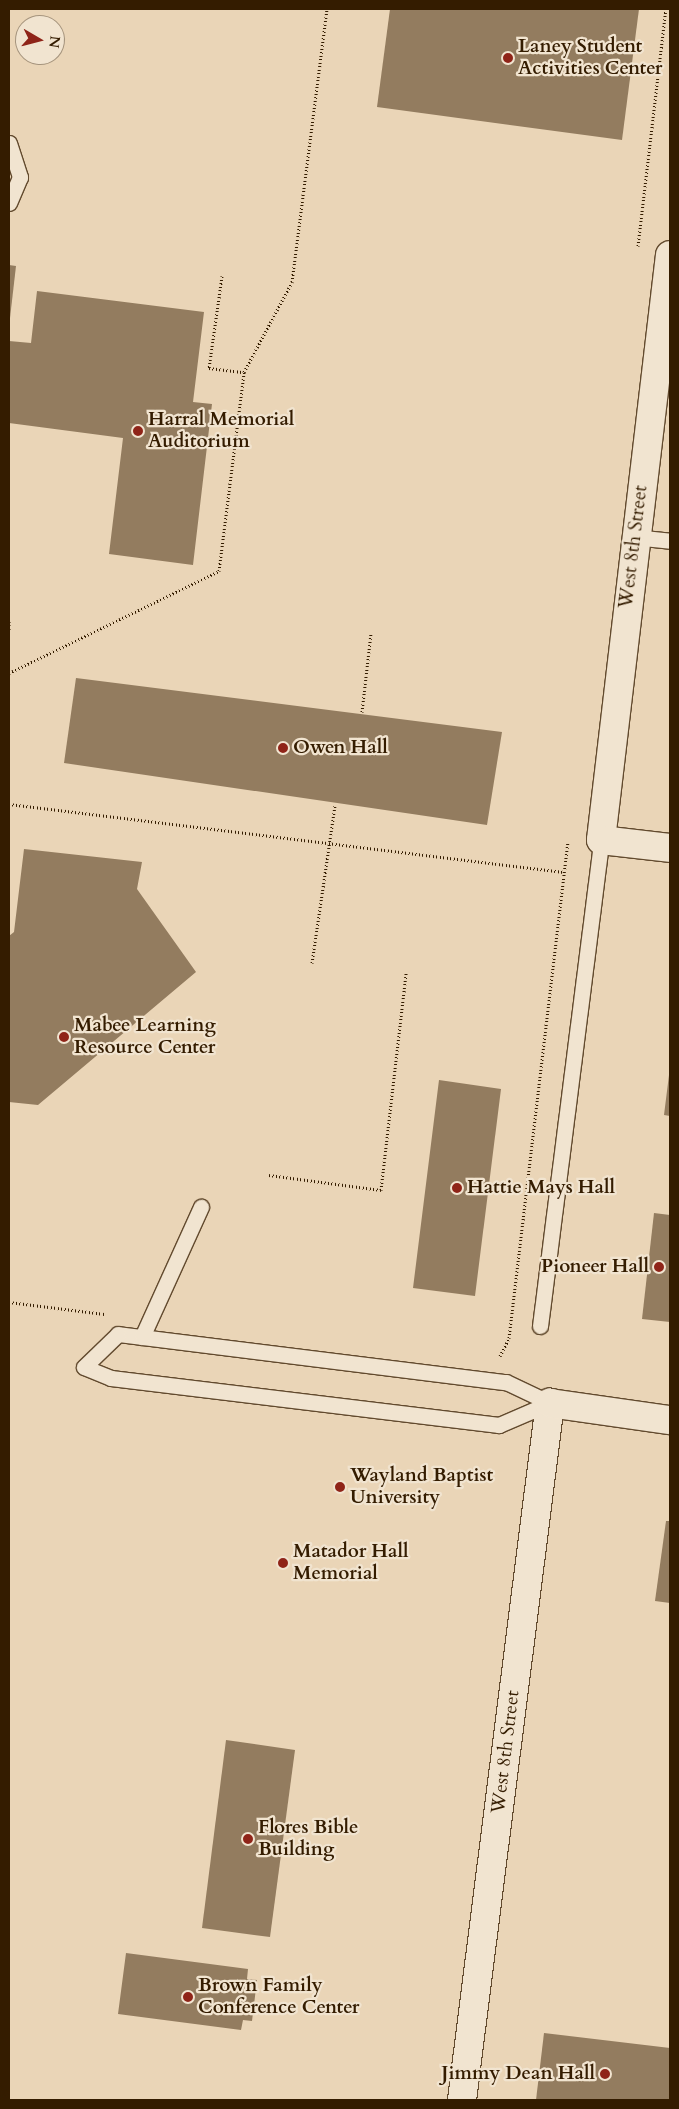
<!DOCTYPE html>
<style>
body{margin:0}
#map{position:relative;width:679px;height:2109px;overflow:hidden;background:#ead5b7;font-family:Cardo,serif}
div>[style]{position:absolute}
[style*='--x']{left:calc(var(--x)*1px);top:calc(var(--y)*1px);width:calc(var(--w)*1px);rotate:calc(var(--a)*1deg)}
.building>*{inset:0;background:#937c5f}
.path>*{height:3px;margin-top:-1.5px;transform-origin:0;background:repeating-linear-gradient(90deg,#341c00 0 1px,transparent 0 3.5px)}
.roads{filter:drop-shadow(1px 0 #624a2e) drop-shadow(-1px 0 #624a2e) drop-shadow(0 1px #624a2e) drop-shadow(0 -1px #624a2e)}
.service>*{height:15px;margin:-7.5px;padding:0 7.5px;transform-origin:7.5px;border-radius:7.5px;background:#f1e4d0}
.minor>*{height:28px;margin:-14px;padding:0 14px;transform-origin:14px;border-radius:14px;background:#f1e4d0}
.dots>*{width:14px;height:14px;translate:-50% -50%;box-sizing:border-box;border:2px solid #f1e4d0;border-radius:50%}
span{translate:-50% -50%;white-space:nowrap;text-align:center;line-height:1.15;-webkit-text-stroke:4.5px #f1e4d0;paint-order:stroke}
.poi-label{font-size:19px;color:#341c00;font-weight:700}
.left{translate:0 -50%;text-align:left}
.right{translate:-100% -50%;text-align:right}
.street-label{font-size:19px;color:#341c00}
.frame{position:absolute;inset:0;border:10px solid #341c00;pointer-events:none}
.north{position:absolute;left:15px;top:15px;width:50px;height:50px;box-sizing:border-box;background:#f1e4d0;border:1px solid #a5947d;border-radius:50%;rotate:98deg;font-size:14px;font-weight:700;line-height:20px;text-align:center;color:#341c00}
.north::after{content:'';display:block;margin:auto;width:18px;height:22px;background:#8f2418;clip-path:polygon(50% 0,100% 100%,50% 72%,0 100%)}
</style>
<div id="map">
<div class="building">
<div style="clip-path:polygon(390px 9px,639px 9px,622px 140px,377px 107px)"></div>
<div style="clip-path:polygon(9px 265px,16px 266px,10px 318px,9px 318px)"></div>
<div style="clip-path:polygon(37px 291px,204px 312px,193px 402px,212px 404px,193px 565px,109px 554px,123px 438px,9px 423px,9px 341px,31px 343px)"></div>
<div style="clip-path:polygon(76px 678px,502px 732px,487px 825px,64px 763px)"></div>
<div style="clip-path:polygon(24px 849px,142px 862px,137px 889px,196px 972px,38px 1105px,9px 1102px,9px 936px,14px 932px)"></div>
<div style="clip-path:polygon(669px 1075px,670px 1076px,670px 1116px,664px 1115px)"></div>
<div style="clip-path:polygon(439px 1080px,501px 1089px,475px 1296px,413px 1288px)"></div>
<div style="clip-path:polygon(654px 1213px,670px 1215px,670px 1322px,642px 1319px)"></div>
<div style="clip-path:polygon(666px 1521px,670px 1521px,670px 1603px,655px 1601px)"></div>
<div style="clip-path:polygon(226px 1740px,295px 1750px,270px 1937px,202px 1928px)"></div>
<div style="clip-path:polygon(126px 1953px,248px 1969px,247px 1979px,257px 1980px,252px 2021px,243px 2020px,241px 2030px,118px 2014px)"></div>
<div style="clip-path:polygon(544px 2033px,670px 2048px,670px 2100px,536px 2100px)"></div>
</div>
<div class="path">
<div style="--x:638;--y:246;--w:239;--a:-83.3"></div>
<div style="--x:222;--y:276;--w:93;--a:98"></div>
<div style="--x:209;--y:368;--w:35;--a:7"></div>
<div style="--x:9;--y:621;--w:10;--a:90"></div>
<div style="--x:9;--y:673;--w:233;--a:-25.9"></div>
<div style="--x:219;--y:571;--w:201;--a:-82.8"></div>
<div style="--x:244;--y:372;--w:102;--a:-61.9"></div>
<div style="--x:292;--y:282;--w:275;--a:-82.7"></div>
<div style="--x:362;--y:712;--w:80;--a:-83.5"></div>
<div style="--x:9;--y:804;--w:559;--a:6.99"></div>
<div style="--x:312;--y:963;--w:159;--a:-81.7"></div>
<div style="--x:269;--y:1175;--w:113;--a:7.6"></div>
<div style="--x:381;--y:1190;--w:218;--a:-83.4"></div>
<div style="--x:9;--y:1302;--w:96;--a:7.2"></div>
<div style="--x:500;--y:1356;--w:20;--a:-63"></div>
<div style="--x:509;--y:1338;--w:500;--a:-83.23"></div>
</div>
<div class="roads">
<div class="service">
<div style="--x:9;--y:143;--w:36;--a:72"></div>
<div style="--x:20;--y:177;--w:28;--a:113"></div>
<div style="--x:634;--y:537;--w:36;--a:6"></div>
<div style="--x:540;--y:1326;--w:490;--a:-82.8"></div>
<div style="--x:118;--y:1334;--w:391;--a:7.1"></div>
<div style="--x:506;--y:1382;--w:49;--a:25.5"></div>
<div style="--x:550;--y:1403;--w:56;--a:156.7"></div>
<div style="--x:499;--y:1425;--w:391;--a:-173.1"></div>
<div style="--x:111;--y:1378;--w:29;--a:-158"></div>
<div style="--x:84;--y:1367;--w:47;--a:-44.1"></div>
<div style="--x:142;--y:1337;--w:143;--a:-65.6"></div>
</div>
<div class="minor">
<div style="--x:670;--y:255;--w:589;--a:96.73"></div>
<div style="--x:601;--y:840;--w:69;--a:6.6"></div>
<div style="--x:462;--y:2100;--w:703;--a:-82.8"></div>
<div style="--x:550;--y:1403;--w:121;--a:8.1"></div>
</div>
</div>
<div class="dots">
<div style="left:508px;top:58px;background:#8f2418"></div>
<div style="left:138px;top:431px;background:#8f2418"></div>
<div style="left:283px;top:748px;background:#8f2418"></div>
<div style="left:64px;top:1037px;background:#8f2418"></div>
<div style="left:457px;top:1188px;background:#8f2418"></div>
<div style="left:659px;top:1267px;background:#8f2418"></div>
<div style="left:340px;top:1487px;background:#8f2418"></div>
<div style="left:283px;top:1563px;background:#8f2418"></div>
<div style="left:248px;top:1839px;background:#8f2418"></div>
<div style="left:188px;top:1997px;background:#8f2418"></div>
<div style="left:605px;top:2074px;background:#8f2418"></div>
</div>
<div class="poi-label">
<span class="left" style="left:518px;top:58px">Laney Student<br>Activities Center</span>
<span class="left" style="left:148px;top:431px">Harral Memorial<br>Auditorium</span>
<span class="left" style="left:293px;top:748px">Owen Hall</span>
<span class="left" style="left:74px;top:1037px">Mabee Learning<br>Resource Center</span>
<span class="left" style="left:467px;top:1188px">Hattie Mays Hall</span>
<span class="right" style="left:649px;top:1267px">Pioneer Hall</span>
<span class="left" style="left:350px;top:1487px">Wayland Baptist<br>University</span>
<span class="left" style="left:293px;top:1563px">Matador Hall<br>Memorial</span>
<span class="left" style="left:258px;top:1839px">Flores Bible<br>Building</span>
<span class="left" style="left:198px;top:1997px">Brown Family<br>Conference Center</span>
<span class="right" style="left:595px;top:2074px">Jimmy Dean Hall</span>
</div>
<div class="street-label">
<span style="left:634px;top:547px;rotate:-83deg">West 8th Street</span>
<span style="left:506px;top:1752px;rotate:-83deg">West 8th Street</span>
</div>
<div class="frame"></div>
<div class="north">N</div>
</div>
